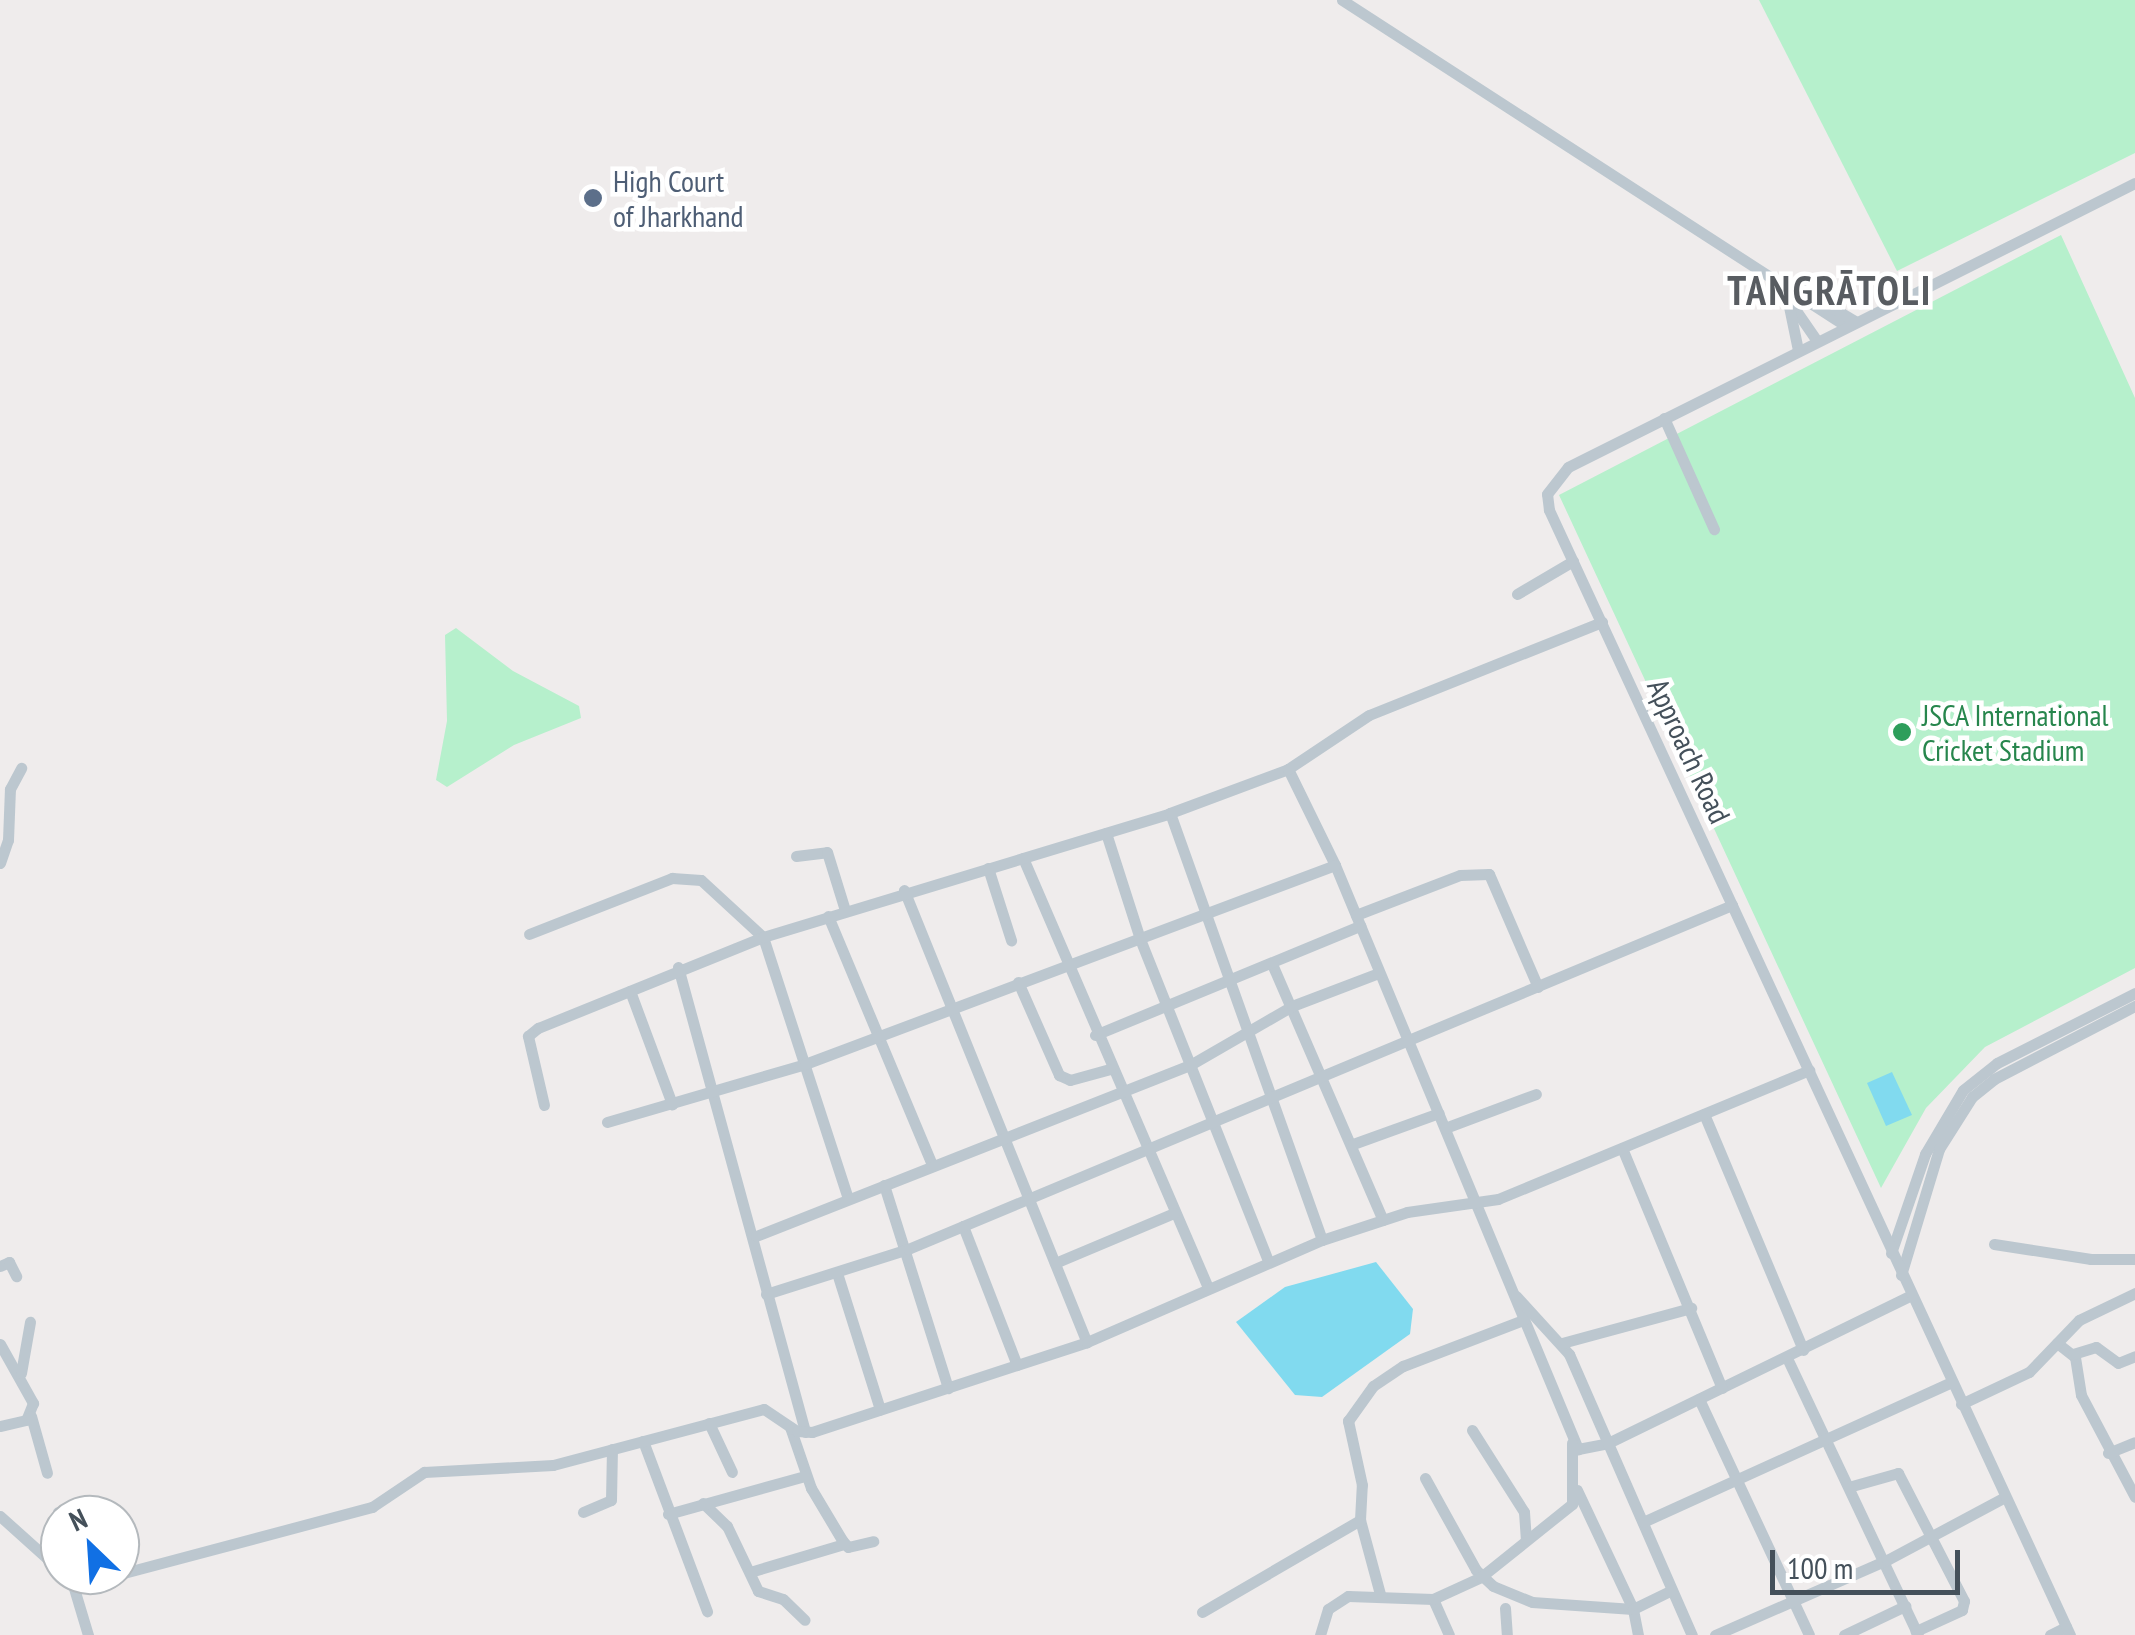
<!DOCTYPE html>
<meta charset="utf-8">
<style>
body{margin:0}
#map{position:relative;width:2135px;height:1635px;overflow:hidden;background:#efecec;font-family:"PT Sans Narrow",sans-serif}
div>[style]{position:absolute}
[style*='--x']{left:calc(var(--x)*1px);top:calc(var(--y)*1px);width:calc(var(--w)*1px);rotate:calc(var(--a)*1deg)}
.green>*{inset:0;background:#b6f0cc}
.water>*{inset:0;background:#81daef}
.street>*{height:11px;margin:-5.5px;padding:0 5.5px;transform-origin:5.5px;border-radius:5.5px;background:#bcc7cf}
.dots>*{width:28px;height:28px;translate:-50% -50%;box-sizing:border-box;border:5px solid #fff;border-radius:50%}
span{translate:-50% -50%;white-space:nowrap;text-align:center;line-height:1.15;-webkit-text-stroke:9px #fff;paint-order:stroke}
.service-label{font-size:30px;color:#4e5e75}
.left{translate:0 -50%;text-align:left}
.leisure-label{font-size:30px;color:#27864d}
.street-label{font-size:30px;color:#44505a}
.district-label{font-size:40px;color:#585c61;font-weight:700;letter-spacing:2.5px}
.north{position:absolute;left:40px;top:1495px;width:100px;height:100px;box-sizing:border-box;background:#fff;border:2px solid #b4b9bd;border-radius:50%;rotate:335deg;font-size:28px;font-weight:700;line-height:40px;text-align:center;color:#44505a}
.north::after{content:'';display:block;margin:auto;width:35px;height:45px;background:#1170e4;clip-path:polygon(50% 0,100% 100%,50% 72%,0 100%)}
.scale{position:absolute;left:1770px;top:1550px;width:190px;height:45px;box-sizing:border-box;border:5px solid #44505a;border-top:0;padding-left:12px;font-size:30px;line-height:35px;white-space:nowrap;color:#44505a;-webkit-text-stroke:8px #fff;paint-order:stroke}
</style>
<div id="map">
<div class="green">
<div style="clip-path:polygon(1759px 0,2135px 0,2135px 153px,1897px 271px)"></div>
<div style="clip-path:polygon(2061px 235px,2135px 398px,2135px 968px,1985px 1047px,1926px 1108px,1881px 1188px,1559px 495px)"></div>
<div style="clip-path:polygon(456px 628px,513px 671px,579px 706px,581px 718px,514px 745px,447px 787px,436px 780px,447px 721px,445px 635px)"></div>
</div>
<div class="water">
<div style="clip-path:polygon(1892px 1072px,1912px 1115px,1886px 1126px,1867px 1083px)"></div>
<div style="clip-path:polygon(1376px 1262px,1413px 1309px,1410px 1334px,1322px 1397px,1295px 1395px,1236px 1322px,1285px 1287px)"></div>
</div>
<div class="street">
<div style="--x:1342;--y:0;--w:600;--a:32.9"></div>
<div style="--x:1784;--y:291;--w:17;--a:-7"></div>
<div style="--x:1801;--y:289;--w:63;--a:30.7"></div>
<div style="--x:1786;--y:296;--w:55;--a:55.4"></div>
<div style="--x:1787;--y:297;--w:54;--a:78.3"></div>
<div style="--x:1664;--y:418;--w:122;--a:65.8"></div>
<div style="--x:1517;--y:594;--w:65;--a:-30.5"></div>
<div style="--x:1288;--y:769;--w:107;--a:63.9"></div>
<div style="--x:1335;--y:865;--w:633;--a:67.41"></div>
<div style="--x:1578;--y:1449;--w:31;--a:-11"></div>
<div style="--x:1608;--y:1443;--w:336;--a:-26"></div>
<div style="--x:1170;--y:813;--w:453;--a:70.4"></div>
<div style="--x:1106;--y:833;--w:111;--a:72.2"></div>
<div style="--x:1140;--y:939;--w:346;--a:68.3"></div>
<div style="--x:796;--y:856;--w:31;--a:-7"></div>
<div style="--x:827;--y:852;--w:61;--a:72.8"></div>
<div style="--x:1023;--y:858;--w:468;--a:66.7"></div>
<div style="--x:0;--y:863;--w:24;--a:-71"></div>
<div style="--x:8;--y:840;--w:51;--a:-87.8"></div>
<div style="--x:10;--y:789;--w:24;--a:-62"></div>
<div style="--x:988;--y:868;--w:76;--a:72.3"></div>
<div style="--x:904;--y:890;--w:488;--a:68"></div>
<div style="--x:1356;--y:915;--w:111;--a:-21"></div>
<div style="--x:1460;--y:875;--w:29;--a:-2"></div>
<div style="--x:1489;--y:874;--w:123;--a:66.6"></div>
<div style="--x:828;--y:916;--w:270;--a:67.3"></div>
<div style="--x:529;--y:934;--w:154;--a:-21.4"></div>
<div style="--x:672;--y:878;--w:29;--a:4"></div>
<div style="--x:701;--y:880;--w:84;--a:42.6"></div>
<div style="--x:763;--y:937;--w:275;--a:72"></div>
<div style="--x:1272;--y:964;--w:279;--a:66.6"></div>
<div style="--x:678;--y:967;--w:482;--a:74.7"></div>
<div style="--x:1018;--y:982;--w:102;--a:66.2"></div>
<div style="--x:1059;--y:1075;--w:12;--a:24"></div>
<div style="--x:1070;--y:1080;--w:41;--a:-15.4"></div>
<div style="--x:630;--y:991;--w:121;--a:69.6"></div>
<div style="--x:1095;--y:1035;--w:287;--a:-22.4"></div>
<div style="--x:544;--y:1105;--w:71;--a:-103.1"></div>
<div style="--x:528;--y:1036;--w:13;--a:-39"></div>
<div style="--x:538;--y:1028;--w:243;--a:-22"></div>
<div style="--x:763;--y:937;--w:425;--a:-16.9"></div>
<div style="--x:1170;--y:813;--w:126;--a:-20.4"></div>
<div style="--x:1288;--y:769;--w:97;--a:-33.7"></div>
<div style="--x:1369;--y:715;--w:251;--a:-21.8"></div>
<div style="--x:1704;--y:1114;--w:256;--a:67.2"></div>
<div style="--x:607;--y:1122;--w:206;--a:-16.3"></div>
<div style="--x:805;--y:1064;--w:566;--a:-20.58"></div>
<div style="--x:1445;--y:1128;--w:97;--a:-20.5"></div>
<div style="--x:1353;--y:1144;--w:91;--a:-19.8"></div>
<div style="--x:1622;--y:1148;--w:260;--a:67.4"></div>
<div style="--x:884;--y:1185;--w:213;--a:72.5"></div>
<div style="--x:963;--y:1226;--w:149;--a:68.8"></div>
<div style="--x:756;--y:1236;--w:466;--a:-21.5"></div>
<div style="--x:1190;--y:1065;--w:118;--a:-30"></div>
<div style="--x:1292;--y:1006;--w:93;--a:-20.8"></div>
<div style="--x:1994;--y:1244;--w:98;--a:8.8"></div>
<div style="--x:2091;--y:1259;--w:44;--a:0"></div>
<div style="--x:1891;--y:1253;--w:105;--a:-71"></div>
<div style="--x:1925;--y:1154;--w:74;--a:-59.3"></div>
<div style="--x:1963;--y:1090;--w:43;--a:-38.5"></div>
<div style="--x:1997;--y:1063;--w:155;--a:-26.9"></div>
<div style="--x:1055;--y:1263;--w:129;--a:-22.8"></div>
<div style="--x:0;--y:1266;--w:10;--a:-24"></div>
<div style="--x:9;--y:1262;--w:16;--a:63"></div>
<div style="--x:837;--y:1273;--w:143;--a:72.5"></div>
<div style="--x:1901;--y:1275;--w:132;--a:-73.2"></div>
<div style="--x:1939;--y:1149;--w:62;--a:-57.6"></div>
<div style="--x:1972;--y:1097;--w:28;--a:-39"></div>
<div style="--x:1994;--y:1079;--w:159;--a:-27.4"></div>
<div style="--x:766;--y:1294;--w:149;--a:-17.6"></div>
<div style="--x:908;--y:1249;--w:893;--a:-22.66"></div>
<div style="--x:1516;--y:1296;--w:79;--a:47.6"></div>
<div style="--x:1569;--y:1354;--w:307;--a:66.4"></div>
<div style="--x:1562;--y:1343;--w:134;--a:-15.2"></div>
<div style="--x:2057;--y:1343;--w:23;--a:38"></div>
<div style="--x:2075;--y:1357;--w:38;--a:81"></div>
<div style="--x:2081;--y:1395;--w:115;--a:62.1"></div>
<div style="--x:0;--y:1344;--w:68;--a:60.8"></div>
<div style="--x:33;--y:1403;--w:18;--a:112"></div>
<div style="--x:26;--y:1420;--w:27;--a:167"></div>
<div style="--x:2073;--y:1354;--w:24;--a:-17"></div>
<div style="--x:2096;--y:1347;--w:27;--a:36"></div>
<div style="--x:2118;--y:1363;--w:18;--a:-22"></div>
<div style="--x:1787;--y:1358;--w:306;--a:64.7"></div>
<div style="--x:21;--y:1373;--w:52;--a:-80"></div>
<div style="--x:1699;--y:1399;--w:260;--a:65"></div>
<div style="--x:1961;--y:1404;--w:75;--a:-25.2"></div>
<div style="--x:2029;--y:1372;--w:72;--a:-46.1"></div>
<div style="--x:2079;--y:1320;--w:62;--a:-25.7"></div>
<div style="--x:31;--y:1416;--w:59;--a:74.3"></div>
<div style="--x:709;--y:1423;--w:54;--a:64.9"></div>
<div style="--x:790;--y:1427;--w:65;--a:71"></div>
<div style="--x:811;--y:1488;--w:61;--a:59.2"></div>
<div style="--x:842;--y:1540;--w:9;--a:49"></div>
<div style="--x:848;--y:1547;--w:26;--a:-13"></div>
<div style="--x:1472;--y:1430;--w:97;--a:57.6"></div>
<div style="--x:1524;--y:1512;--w:28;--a:86"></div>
<div style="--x:643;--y:1441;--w:182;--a:69.4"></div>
<div style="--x:2108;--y:1453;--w:29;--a:-22"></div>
<div style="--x:1425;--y:1478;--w:105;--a:61"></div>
<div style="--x:1476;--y:1570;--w:23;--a:43"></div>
<div style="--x:1493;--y:1586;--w:42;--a:22.3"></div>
<div style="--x:1532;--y:1602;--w:101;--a:4"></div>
<div style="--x:1852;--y:1486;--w:48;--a:-15.8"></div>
<div style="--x:1898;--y:1473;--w:144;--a:62.7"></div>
<div style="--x:1964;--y:1601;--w:9;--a:103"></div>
<div style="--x:1962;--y:1610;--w:51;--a:155.5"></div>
<div style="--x:1577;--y:1490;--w:132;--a:64.8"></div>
<div style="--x:703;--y:1503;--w:33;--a:44"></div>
<div style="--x:727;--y:1526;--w:72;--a:64.5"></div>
<div style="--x:758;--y:1591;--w:26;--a:18"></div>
<div style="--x:783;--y:1599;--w:30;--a:44"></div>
<div style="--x:58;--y:1512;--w:9;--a:77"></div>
<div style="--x:583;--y:1512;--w:30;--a:-23"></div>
<div style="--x:611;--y:1500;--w:51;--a:-88.9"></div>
<div style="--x:668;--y:1514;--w:142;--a:-15.5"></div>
<div style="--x:0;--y:1516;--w:81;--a:42"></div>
<div style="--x:1643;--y:1522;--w:338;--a:-24.4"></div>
<div style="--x:750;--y:1572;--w:98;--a:-16.6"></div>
<div style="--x:120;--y:1574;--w:261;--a:-14.9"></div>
<div style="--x:372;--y:1507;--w:63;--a:-33.9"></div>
<div style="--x:424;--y:1472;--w:129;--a:-3.1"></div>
<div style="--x:553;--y:1465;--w:218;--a:-14.9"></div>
<div style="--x:764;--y:1409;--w:40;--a:34"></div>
<div style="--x:797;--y:1431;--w:15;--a:4"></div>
<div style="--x:812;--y:1432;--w:289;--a:-18.1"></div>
<div style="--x:1087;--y:1342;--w:256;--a:-23.5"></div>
<div style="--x:1322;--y:1240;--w:89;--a:-18.2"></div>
<div style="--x:1407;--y:1212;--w:92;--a:-8.1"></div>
<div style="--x:1498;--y:1199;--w:337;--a:-22.5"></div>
<div style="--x:70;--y:1575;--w:63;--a:73.3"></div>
<div style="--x:70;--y:1575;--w:20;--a:15"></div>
<div style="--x:89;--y:1580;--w:29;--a:-10"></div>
<div style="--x:1380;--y:1594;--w:77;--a:-105.1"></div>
<div style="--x:1360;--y:1520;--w:35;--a:-87"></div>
<div style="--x:1362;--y:1485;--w:66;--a:-102.3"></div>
<div style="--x:1348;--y:1421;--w:43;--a:-54.5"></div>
<div style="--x:1373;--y:1386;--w:36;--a:-34"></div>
<div style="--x:1403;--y:1366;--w:129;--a:-21"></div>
<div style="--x:1433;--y:1599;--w:39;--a:66"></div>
<div style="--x:1505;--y:1608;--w:27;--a:86"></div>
<div style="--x:1202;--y:1612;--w:183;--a:-30.2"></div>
<div style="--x:1320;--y:1635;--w:27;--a:-73"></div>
<div style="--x:1328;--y:1609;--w:24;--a:-33"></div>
<div style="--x:1348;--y:1596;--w:85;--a:2"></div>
<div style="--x:1433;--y:1599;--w:53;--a:-24.6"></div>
<div style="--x:1481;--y:1577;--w:117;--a:-38.7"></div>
<div style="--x:1572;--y:1504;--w:61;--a:-90"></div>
<div style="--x:1638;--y:1635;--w:26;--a:-101"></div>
<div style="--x:1633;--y:1609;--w:43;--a:-26"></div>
<div style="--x:1715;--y:1635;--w:188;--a:-23.6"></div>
<div style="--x:1887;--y:1560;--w:134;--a:-28.1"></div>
<div style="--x:1844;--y:1635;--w:68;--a:-25.4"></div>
<div style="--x:2050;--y:1635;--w:18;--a:-27"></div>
<div style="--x:2070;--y:1635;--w:1240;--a:-114.85"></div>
<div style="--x:1549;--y:510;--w:16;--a:-97"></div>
<div style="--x:1547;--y:494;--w:34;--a:-52"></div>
<div style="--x:1568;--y:467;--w:634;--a:-26.61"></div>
</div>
<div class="dots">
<div style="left:593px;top:198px;background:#5c6f8a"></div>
<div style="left:1902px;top:732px;background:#2e9e5b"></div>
</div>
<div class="service-label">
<span class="left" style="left:613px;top:198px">High Court<br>of Jharkhand</span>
</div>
<div class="leisure-label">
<span class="left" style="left:1922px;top:732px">JSCA International<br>Cricket Stadium</span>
</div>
<div class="street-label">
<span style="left:1689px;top:751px;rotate:65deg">Approach Road</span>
</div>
<div class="district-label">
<span style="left:1830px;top:290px">TANGRĀTOLI</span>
</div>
<div class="north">N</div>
<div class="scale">100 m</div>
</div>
